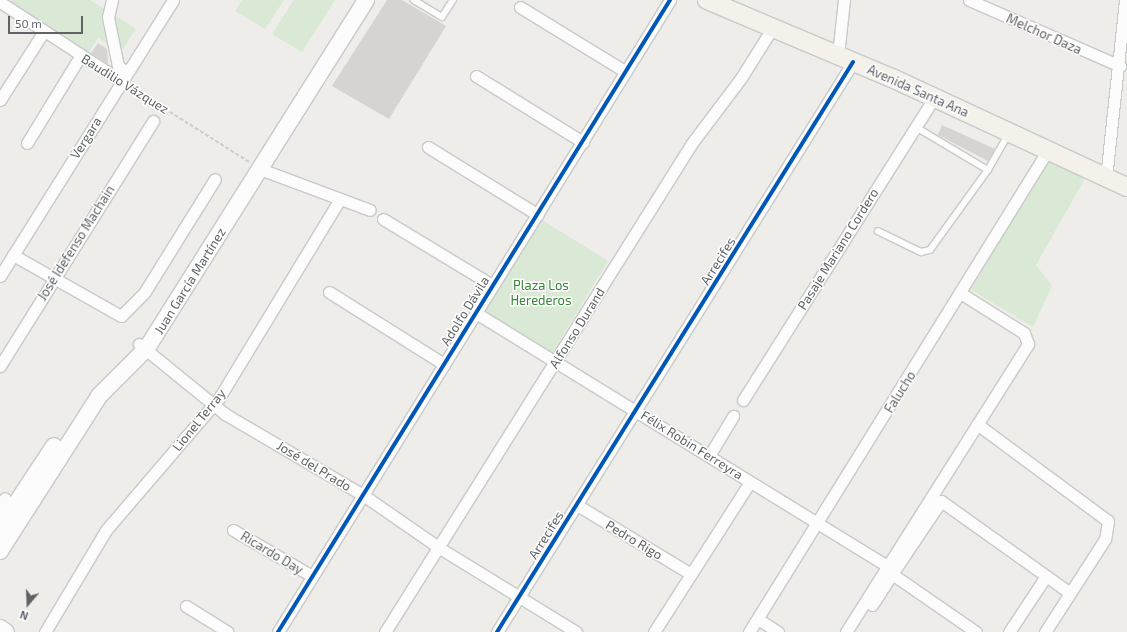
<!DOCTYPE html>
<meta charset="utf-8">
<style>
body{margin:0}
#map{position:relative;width:1127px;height:632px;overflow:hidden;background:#eeede9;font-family:"Exo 2",sans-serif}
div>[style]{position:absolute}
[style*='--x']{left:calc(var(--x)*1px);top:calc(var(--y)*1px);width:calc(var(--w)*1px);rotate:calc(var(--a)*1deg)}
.green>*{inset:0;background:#d9e9d5}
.building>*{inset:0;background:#d5d4d2}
.path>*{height:2px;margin-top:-1px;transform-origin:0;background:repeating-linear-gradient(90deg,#cacfcb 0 4px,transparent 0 6px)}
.roads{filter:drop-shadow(1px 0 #c8c9c9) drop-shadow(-1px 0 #c8c9c9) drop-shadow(0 1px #c8c9c9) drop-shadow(0 -1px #c8c9c9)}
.lane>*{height:5.5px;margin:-2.75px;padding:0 2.75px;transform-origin:2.75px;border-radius:2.75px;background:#fcfcfc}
.street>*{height:11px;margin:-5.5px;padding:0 5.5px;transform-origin:5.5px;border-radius:5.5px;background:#fcfcfc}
.secondary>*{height:16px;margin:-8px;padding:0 8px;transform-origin:8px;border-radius:8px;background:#fcfcfc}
.primary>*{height:18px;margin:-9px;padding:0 9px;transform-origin:9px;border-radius:9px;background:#f3f1ea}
.cycleway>*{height:4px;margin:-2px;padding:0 2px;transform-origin:2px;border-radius:2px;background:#0057b8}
span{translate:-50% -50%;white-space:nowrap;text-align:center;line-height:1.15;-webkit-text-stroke:3px #fff;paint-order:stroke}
.street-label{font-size:13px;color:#5f6367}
.park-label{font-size:13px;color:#3a8439}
.north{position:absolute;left:8px;top:584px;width:40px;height:40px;-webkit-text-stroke:3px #fff;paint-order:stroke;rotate:199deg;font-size:11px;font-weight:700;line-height:16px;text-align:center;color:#5f6367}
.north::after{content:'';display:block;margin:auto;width:14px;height:18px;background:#5f6367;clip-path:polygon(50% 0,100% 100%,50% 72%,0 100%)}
.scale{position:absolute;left:8px;top:16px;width:75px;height:18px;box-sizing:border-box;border:2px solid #5f6367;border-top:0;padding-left:5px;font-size:12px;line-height:14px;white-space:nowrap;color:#5f6367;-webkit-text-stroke:3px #fff;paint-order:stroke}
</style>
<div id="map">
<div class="green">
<div style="clip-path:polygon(12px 0,90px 0,136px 29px,121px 52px,98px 38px,88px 53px,10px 3px)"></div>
<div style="clip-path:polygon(242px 0,284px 0,265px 29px,235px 11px)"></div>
<div style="clip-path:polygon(294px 0,335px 0,302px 52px,272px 34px)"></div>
<div style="clip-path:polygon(1050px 155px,1088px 173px,1036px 265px,1052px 286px,1033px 327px,971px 290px)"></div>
<div style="clip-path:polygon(539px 218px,608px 261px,551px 355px,484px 310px)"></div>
</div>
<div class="building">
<div style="clip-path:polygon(387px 0,402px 0,446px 26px,389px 119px,332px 86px)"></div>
<div style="clip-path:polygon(98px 43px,107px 49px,108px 64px,91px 53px)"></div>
<div style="clip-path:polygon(942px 125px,995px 149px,988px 161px,938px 135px)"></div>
</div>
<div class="path">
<div style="--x:129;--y:86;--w:142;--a:32.3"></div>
</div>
<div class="roads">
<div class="lane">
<div style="--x:414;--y:0;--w:33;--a:31"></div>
<div style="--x:442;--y:17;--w:20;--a:-57"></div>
<div style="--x:916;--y:127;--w:84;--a:30.8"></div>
<div style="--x:988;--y:170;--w:40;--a:-60.3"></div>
<div style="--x:878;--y:231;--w:48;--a:26"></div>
<div style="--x:921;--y:252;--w:9;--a:-13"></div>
<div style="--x:930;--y:250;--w:99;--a:-54.1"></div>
</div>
<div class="street">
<div style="--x:112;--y:0;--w:17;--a:103"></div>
<div style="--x:108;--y:17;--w:50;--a:78.5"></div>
<div style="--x:118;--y:66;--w:11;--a:34"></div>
<div style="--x:969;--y:0;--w:165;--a:23.6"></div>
<div style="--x:0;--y:2;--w:145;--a:33.1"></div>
<div style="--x:520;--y:7;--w:124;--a:31.5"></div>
<div style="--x:838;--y:55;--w:55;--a:-83.8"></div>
<div style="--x:476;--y:76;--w:126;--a:31.7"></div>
<div style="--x:0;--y:100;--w:82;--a:-57.5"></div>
<div style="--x:27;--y:143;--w:103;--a:-58.5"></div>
<div style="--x:428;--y:147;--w:129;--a:31.7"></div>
<div style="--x:260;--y:169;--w:117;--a:20.4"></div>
<div style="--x:1106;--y:178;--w:179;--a:-83.9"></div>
<div style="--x:383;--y:219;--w:127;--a:31.2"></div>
<div style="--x:13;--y:255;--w:124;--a:29.5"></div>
<div style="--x:121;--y:316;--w:33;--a:-45"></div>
<div style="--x:144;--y:293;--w:134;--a:-58.1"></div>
<div style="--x:0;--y:276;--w:326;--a:-57.9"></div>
<div style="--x:329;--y:292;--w:136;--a:32.1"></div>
<div style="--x:476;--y:313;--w:483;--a:31.6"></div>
<div style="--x:139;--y:344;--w:111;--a:39.1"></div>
<div style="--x:225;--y:414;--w:160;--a:30.4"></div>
<div style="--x:363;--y:495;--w:91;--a:34.7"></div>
<div style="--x:438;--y:547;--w:162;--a:31.6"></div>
<div style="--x:0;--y:366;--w:289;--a:-58"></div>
<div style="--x:743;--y:400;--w:357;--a:-57.7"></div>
<div style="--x:977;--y:424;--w:163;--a:36.5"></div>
<div style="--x:1108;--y:521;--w:18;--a:99"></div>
<div style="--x:1105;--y:539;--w:111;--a:122.8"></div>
<div style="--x:709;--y:456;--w:47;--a:-59"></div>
<div style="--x:577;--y:505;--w:133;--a:31.2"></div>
<div style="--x:0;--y:507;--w:10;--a:-61"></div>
<div style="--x:233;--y:530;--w:91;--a:30.2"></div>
<div style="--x:872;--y:605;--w:37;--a:-57"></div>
<div style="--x:186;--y:606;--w:49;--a:31.8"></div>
<div style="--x:758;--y:619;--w:24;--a:33"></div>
<div style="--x:45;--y:632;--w:119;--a:-59.1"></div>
<div style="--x:106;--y:530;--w:174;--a:-49.4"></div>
<div style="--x:219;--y:398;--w:233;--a:-58.7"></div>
<div style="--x:278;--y:632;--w:744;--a:-58.19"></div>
<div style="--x:385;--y:632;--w:577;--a:-57.88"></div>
<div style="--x:692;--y:143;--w:81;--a:-53"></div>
<div style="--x:741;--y:78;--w:60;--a:-57.9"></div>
<div style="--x:497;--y:632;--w:672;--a:-58.01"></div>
<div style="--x:654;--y:632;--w:178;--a:-57.4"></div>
<div style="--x:749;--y:632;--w:567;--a:-58.19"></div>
<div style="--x:846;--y:632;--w:341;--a:-57.7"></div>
<div style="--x:1028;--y:344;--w:12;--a:-110"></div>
<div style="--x:1024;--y:333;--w:73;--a:-147.8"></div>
<div style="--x:976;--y:632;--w:102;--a:-145.4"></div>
<div style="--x:892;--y:574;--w:88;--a:-56.1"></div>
<div style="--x:941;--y:501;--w:158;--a:35.5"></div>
<div style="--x:1009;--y:632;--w:67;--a:-56.5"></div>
</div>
<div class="secondary">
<div style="--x:0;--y:528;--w:98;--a:-56.6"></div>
<div style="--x:0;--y:551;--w:184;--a:-57.4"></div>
<div style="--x:99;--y:396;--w:68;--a:-45"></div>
<div style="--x:147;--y:348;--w:411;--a:-57.8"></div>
<div style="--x:0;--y:628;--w:7;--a:34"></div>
</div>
<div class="primary">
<div style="--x:707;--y:0;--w:201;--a:22.9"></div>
<div style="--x:892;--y:78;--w:259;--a:24.9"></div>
</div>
</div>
<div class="cycleway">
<div style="--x:278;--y:632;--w:744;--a:-58.19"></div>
<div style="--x:497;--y:632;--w:672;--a:-58.01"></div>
</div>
<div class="street-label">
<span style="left:1044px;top:34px;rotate:24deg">Melchor Daza</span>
<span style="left:125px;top:84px;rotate:32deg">Baudilio Vázquez</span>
<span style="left:918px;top:91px;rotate:24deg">Avenida Santa Ana</span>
<span style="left:86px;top:138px;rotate:-58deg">Vergara</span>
<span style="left:76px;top:243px;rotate:-58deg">José Idefenso Machain</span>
<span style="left:838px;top:249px;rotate:-58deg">Pasaje Mariano Cordero</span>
<span style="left:718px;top:261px;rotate:-58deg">Arrecifes</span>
<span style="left:190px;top:281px;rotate:-58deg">Juan García Martínez</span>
<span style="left:465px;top:311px;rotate:-58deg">Adolfo Dávila</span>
<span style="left:577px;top:328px;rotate:-58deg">Alfonso Durand</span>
<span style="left:900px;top:392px;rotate:-58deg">Falucho</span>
<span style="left:199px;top:420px;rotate:-51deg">Lionel Terray</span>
<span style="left:692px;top:445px;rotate:32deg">Félix Robin Ferreyra</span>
<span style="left:314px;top:466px;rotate:31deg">José del Prado</span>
<span style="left:546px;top:535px;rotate:-58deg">Arrecifes</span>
<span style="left:634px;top:540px;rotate:31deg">Pedro Rigo</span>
<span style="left:272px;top:553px;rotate:31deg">Ricardo Day</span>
</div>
<div class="park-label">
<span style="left:541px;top:293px">Plaza Los<br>Herederos</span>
</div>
<div class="north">N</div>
<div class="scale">50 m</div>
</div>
